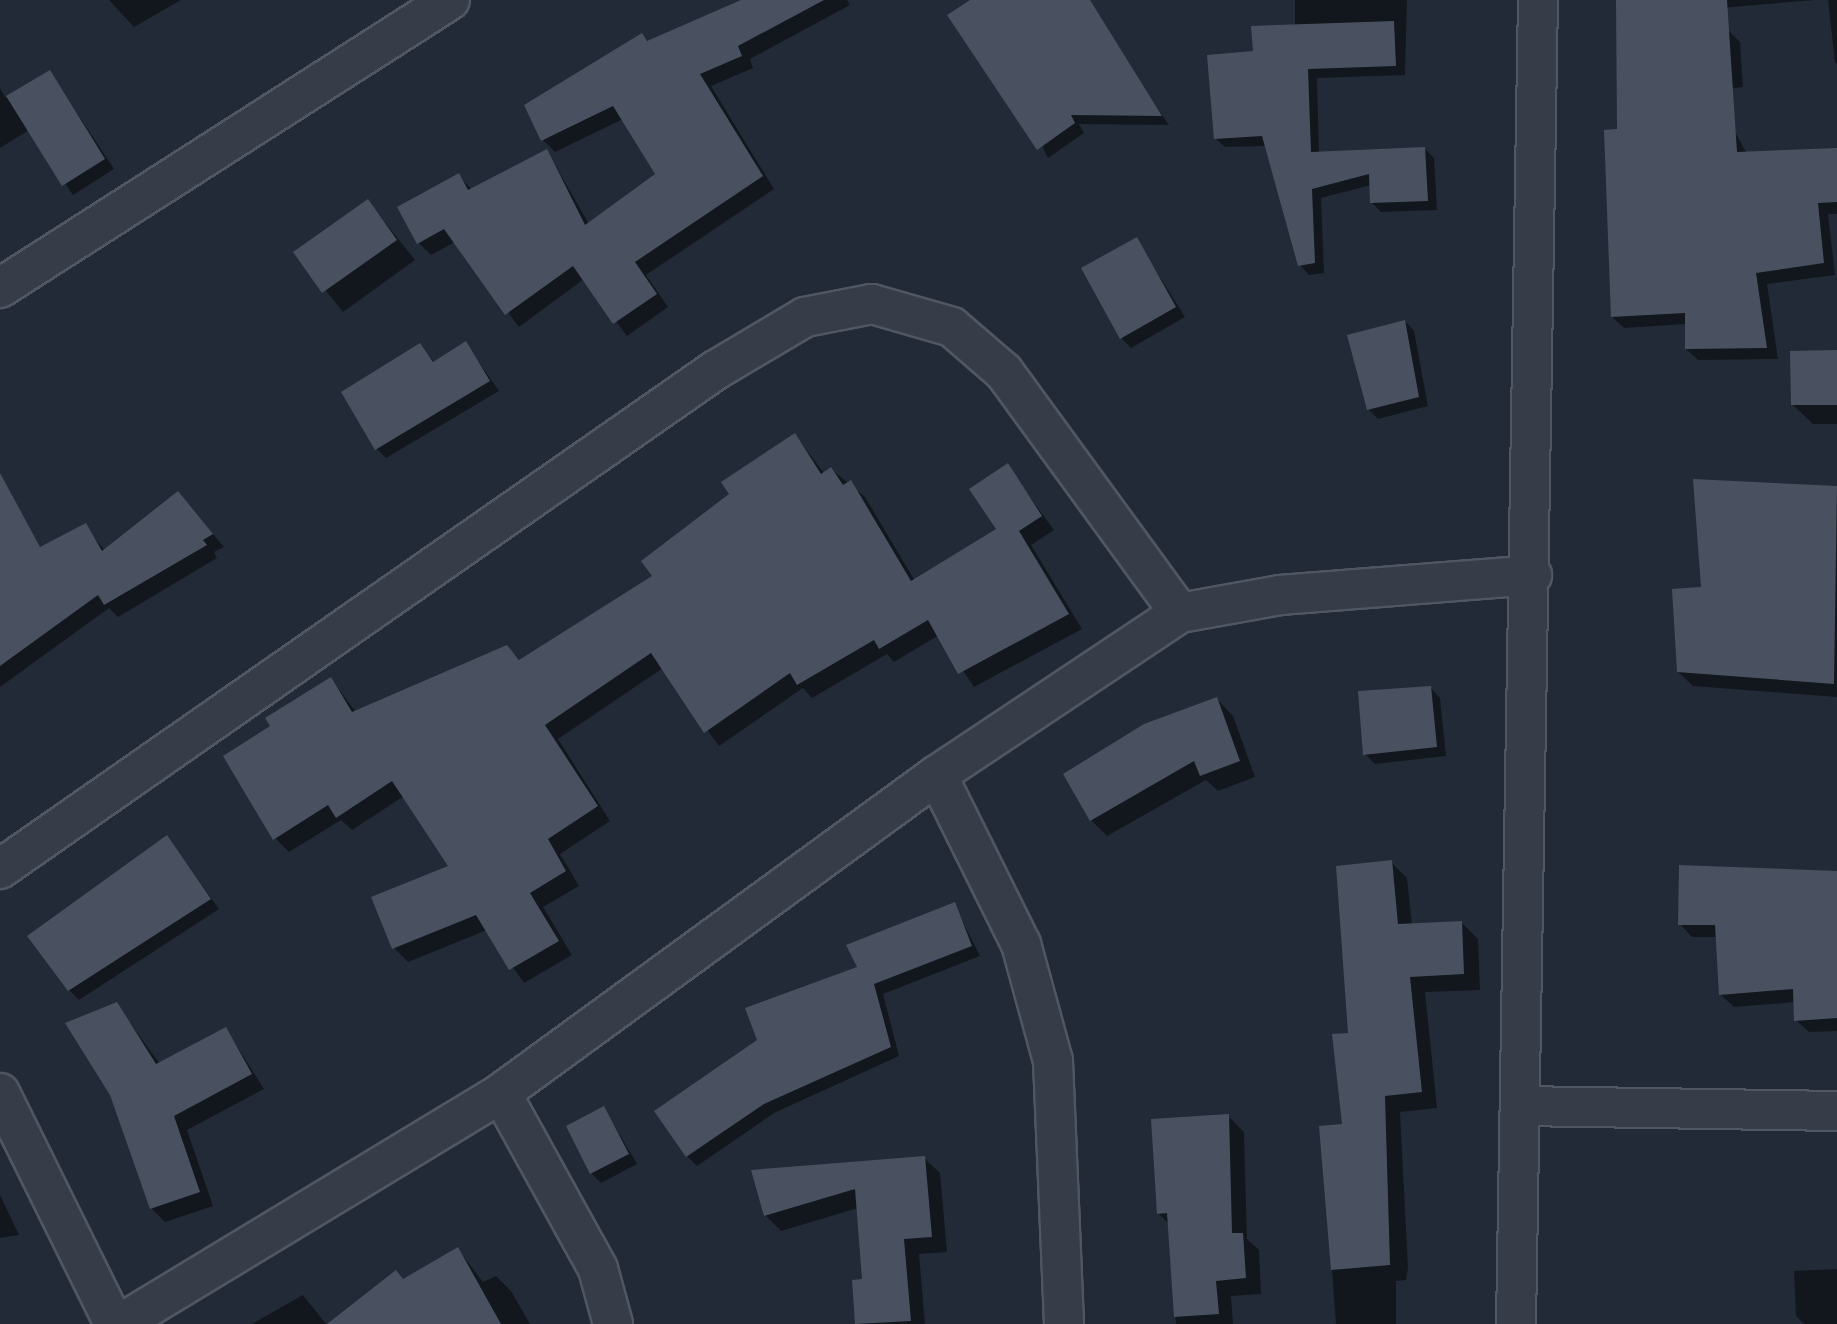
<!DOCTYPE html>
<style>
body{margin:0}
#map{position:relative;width:1837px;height:1324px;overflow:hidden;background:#232a37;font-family:Cabin,sans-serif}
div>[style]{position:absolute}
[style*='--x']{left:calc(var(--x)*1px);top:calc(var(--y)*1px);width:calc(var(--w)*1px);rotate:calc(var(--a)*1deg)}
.shadow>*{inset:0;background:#0007}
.building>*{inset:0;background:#495161}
.roads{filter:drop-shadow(2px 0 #515762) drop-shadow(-2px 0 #515762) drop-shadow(0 2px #515762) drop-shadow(0 -2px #515762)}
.street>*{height:38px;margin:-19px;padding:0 19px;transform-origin:19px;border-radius:19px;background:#363c48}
span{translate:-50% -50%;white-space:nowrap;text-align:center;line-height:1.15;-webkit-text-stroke:5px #1b222c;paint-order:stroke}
</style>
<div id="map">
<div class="shadow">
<div style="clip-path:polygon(109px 0,181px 0,134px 27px)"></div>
<div style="clip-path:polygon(745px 0,847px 0,850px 5px,750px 59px,753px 68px,711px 86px,774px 189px,646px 275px,668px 307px,627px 336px,584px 279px,519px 327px,455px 242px,431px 255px,419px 243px,458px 175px,472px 190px,547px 151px,589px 224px,657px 175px,623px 119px,555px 152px,543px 140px,642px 35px,649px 42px)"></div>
<div style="clip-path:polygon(973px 0,1083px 0,1169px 125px,1079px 124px,1084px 133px,1048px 158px)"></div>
<div style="clip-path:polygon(1295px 0,1407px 0,1405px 75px,1317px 78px,1319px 154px,1424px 148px,1434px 158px,1437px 210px,1381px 212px,1372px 203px,1371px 185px,1321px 198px,1324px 273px,1309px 275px,1300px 265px,1266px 146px,1225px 147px,1215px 138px,1255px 53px,1295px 25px)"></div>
<div style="clip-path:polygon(1699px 0,1815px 0,1708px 9px)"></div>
<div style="clip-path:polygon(1828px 0,1837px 0,1837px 64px,1835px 62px)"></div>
<div style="clip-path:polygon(1728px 30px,1740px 42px,1743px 87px,1666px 97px,1735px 132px,1747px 154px,1837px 150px,1837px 214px,1828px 214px,1835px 275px,1767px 284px,1778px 359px,1698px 360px,1686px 349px,1686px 324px,1624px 328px,1612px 317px,1619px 131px)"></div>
<div style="clip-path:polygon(50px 72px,114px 169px,73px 195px,29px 130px,0 148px,0 88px,6px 98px)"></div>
<div style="clip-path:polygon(368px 201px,415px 260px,343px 312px,295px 252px)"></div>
<div style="clip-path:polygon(1136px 239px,1185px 317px,1131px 348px,1121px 338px)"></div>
<div style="clip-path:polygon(1405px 321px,1414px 331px,1428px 406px,1378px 419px,1368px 409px)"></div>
<div style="clip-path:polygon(466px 344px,499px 391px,386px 458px,377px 449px,420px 345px,435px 363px)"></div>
<div style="clip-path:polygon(1837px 352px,1837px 424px,1813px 424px,1793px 405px)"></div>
<div style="clip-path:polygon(795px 435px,824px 473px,831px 469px,865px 497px,915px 581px,999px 529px,1007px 466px,1054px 530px,1031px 545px,1082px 629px,974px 687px,939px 635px,894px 662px,887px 654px,812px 698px,803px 688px,719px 746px,663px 668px,558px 739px,610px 821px,560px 854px,579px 886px,543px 907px,572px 955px,524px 983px,487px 930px,408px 962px,394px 948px,373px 898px,451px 866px,404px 796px,352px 830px,341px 820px,289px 852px,275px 838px,273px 727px,331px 679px,356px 712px,507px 647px,521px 661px,654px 577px)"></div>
<div style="clip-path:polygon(1695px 481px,1837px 488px,1837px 697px,1693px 686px,1678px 672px,1703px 588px)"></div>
<div style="clip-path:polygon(178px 493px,224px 547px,214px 552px,217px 558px,118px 617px,109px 608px,0 687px,0 608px,85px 526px,105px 551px)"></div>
<div style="clip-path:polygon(1431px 688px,1440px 698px,1446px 756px,1375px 764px,1365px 754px)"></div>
<div style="clip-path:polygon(1217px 699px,1233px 716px,1255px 777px,1218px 791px,1206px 780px,1107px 836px,1091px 820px)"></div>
<div style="clip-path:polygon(167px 837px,219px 909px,79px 1000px,69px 990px)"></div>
<div style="clip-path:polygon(1391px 862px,1407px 878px,1412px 925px,1462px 923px,1478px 939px,1480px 990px,1425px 992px,1437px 1108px,1400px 1112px,1408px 1268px,1406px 1280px,1396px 1281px,1396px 1324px,1336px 1324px,1321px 1127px,1344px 1126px,1350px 1034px)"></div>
<div style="clip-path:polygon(1837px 873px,1837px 1031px,1809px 1032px,1796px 1020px,1795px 1002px,1734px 1007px,1721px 995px,1717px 937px,1692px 937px,1680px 924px)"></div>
<div style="clip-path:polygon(954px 904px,980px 956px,883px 994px,899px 1056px,774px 1113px,697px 1166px,687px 1156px,656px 1111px)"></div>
<div style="clip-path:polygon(116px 1004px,160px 1064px,226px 1029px,264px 1089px,187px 1130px,213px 1206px,165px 1222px,151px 1208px)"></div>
<div style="clip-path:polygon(604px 1108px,637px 1164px,601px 1183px,591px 1173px)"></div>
<div style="clip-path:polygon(1228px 1116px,1244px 1132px,1247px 1239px,1259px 1250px,1261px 1294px,1231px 1296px,1233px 1324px,1176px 1324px,1169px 1224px,1158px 1213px)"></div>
<div style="clip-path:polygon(924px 1158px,940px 1173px,947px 1252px,919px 1254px,925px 1324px,857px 1324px,854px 1282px,864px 1281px,858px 1208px,781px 1231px,766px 1216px,753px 1172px)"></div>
<div style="clip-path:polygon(0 1195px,19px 1235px,0 1238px)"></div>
<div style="clip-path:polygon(458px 1249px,483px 1282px,496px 1276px,511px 1291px,530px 1324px,331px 1324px)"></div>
<div style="clip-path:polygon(1837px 1269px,1837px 1324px,1804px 1324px,1796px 1316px,1794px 1271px)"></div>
<div style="clip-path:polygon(303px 1295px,326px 1324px,252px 1324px)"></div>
</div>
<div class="building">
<div style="clip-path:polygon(741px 0,824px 0,738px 46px,742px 56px,700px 74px,763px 176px,635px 262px,657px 294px,613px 324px,573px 266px,505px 315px,444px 229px,417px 244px,397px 207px,459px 173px,468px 190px,547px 149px,585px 225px,655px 174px,613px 106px,541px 141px,524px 105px,642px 33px,647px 41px)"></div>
<div style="clip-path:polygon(970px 0,1090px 0,1162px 116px,1071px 115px,1075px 123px,1037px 150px,947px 15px)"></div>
<div style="clip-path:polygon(1616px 0,1727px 0,1737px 152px,1837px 148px,1837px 202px,1818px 203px,1824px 263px,1756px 273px,1767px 348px,1685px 349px,1685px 313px,1611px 317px,1604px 130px,1617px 129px)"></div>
<div style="clip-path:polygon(1394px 21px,1396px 66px,1308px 69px,1311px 152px,1425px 147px,1428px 201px,1370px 203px,1369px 174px,1312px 189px,1315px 263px,1298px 266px,1262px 136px,1214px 139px,1207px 55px,1253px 51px,1251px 26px)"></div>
<div style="clip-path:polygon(50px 70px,105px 159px,62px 186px,6px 96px)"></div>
<div style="clip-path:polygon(368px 199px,397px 240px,322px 293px,293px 252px)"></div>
<div style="clip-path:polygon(1137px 237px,1176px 307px,1120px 339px,1081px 268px)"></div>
<div style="clip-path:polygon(1405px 320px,1419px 397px,1367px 410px,1347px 335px)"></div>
<div style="clip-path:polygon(466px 341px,490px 381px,375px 450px,341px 392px,420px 343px,433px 362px)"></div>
<div style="clip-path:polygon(1837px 350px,1837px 405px,1791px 405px,1790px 351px)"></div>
<div style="clip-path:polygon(795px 433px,821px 474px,831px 467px,843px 485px,851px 480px,911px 581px,996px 529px,969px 489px,1008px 463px,1042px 516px,1019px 531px,1069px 614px,958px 674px,928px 620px,879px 649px,874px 640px,797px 685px,790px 673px,704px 733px,651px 653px,545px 725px,598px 806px,548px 839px,566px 871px,530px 893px,559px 941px,509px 970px,476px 915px,392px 949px,371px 897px,448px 866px,392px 781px,336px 818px,328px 805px,273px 840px,223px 756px,270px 726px,265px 718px,331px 677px,352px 712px,507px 645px,519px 660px,652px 576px,641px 561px,729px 494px,721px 482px)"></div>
<div style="clip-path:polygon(0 473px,40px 547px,86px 523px,102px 551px,178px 491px,213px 534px,203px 540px,207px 545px,104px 605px,98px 595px,0 666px)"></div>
<div style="clip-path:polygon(1693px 479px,1837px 486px,1834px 684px,1677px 672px,1672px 589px,1701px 587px)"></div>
<div style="clip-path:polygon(1431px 686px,1437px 747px,1363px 755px,1358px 691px)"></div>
<div style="clip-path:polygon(1217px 697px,1240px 761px,1200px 776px,1194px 761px,1090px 821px,1063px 774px,1144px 724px)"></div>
<div style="clip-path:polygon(167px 835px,211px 899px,68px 991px,27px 936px)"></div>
<div style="clip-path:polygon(1392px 860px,1398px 924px,1462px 921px,1464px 974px,1410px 977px,1422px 1092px,1385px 1096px,1390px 1265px,1331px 1270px,1319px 1126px,1342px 1124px,1332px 1034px,1348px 1033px,1336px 866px)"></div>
<div style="clip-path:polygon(1679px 865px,1837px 871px,1837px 1018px,1794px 1021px,1793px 989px,1719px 995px,1715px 925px,1678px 925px)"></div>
<div style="clip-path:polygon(955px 902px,972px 946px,874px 984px,891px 1047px,764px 1104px,686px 1157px,654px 1111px,757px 1040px,745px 1008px,857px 967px,846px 945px)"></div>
<div style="clip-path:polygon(117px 1002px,156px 1064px,226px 1027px,252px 1074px,174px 1116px,200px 1192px,150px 1209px,110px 1095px,65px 1023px)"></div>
<div style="clip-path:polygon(604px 1106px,629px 1154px,590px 1174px,566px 1126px)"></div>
<div style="clip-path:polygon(1229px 1114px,1232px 1233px,1243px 1233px,1246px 1278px,1216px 1281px,1219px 1314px,1174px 1317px,1167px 1213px,1157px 1214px,1151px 1119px)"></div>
<div style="clip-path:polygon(925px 1156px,932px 1237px,904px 1239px,911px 1321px,855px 1324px,852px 1280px,862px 1279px,855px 1189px,764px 1216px,751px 1170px)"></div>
<div style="clip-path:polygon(458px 1247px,501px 1324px,327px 1324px,396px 1270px,403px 1279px)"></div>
</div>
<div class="roads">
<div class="street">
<div style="--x:0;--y:288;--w:534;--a:-32.62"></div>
<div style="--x:937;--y:775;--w:189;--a:63.6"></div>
<div style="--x:1021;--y:944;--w:121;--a:74.7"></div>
<div style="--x:1053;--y:1061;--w:263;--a:87.6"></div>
<div style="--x:0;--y:869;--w:871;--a:-34.89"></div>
<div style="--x:714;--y:371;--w:106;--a:-30.7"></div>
<div style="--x:805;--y:317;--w:68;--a:-11"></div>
<div style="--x:872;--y:304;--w:83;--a:16"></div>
<div style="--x:952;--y:327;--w:69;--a:40.9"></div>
<div style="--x:1004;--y:372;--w:298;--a:53.9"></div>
<div style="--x:0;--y:1093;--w:258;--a:63.7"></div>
<div style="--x:501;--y:1093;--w:201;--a:61.1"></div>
<div style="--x:598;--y:1269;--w:57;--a:74.7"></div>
<div style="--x:1520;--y:1106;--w:317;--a:0.9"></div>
<div style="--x:120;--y:1324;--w:446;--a:-31.2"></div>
<div style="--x:501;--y:1093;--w:540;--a:-36.11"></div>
<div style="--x:937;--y:775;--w:292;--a:-33.7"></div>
<div style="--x:1180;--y:613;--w:102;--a:-10.2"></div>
<div style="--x:1280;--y:595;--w:253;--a:-4.5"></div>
<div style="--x:1516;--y:1324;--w:1324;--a:-89.05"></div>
</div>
</div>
</div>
